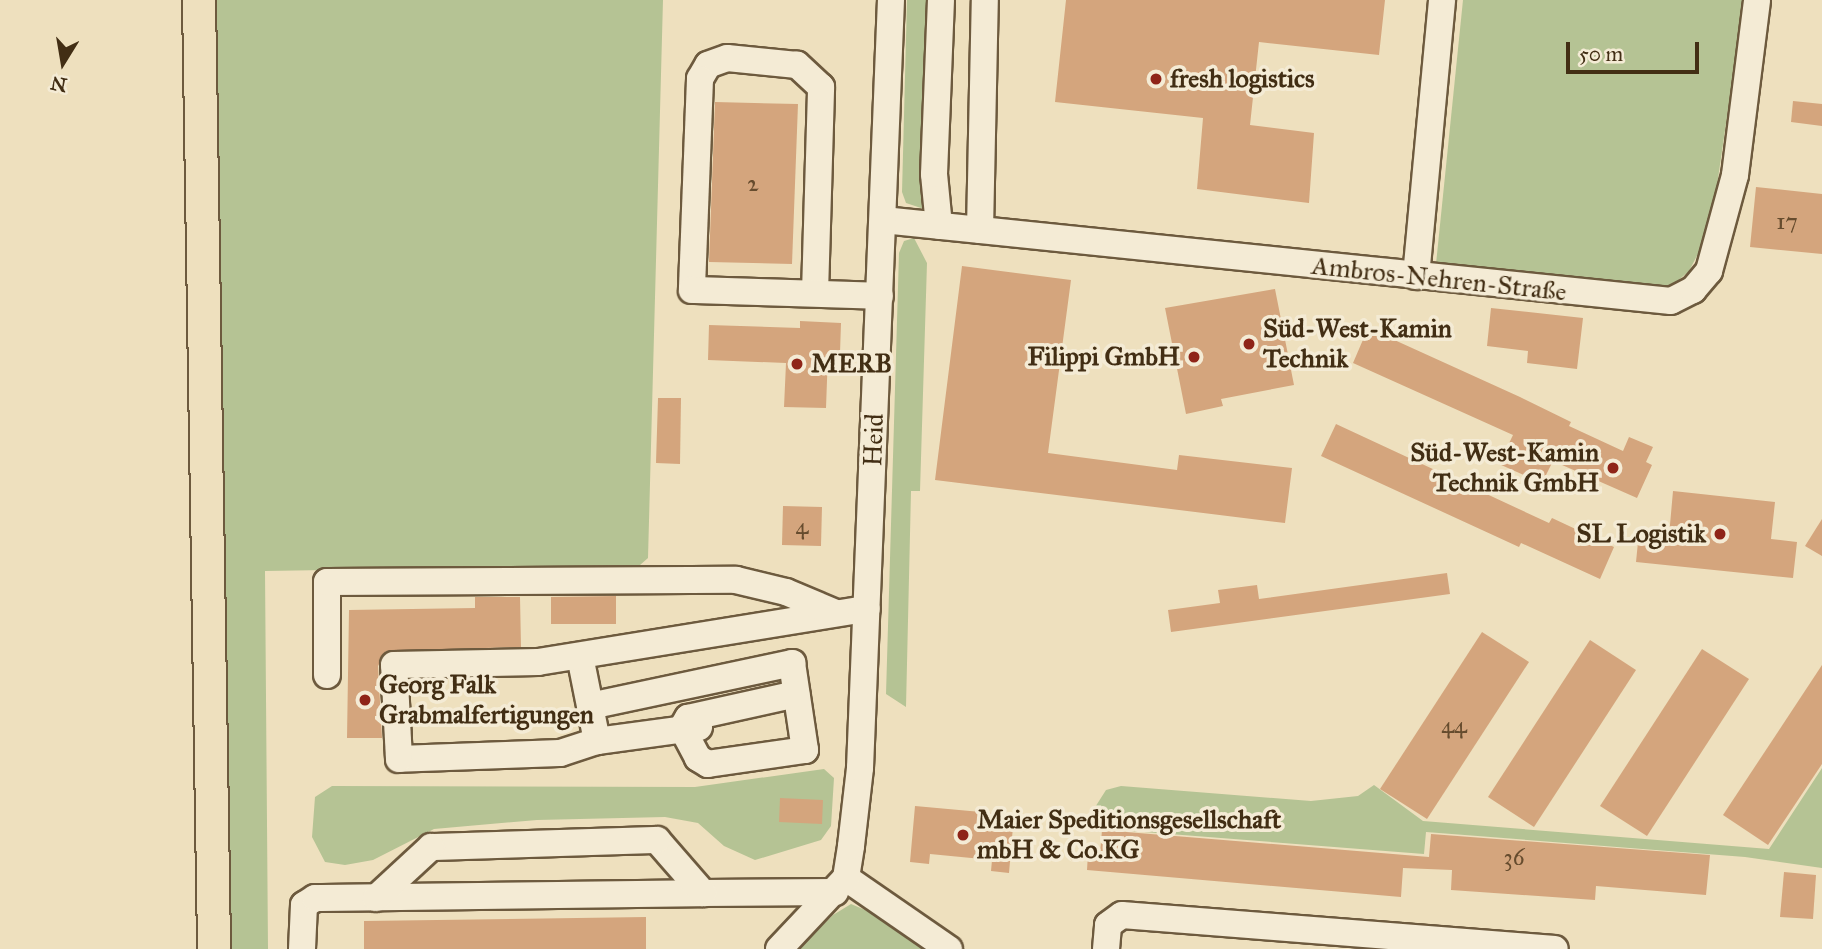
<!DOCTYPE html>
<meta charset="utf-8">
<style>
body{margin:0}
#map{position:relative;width:1822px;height:949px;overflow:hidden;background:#eee0be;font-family:"IM FELL Great Primer",serif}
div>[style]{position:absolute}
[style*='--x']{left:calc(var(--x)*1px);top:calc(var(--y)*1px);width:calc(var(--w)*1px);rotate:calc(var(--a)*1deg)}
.green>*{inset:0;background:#b5c394}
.building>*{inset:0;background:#d4a57d}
.roads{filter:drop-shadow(2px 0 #6d5a3e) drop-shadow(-2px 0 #6d5a3e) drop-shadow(0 2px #6d5a3e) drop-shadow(0 -2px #6d5a3e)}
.minor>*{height:26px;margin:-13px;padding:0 13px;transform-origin:13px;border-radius:13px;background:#f4ebd5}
.major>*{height:32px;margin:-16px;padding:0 16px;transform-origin:16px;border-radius:16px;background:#eee0be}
.dots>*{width:19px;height:19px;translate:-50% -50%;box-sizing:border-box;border:4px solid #f4ebd5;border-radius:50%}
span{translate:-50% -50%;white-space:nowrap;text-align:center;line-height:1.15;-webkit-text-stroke:7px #f4ebd5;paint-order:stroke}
.number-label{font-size:23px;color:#664c2e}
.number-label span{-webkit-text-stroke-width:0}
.poi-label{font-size:26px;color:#422e14;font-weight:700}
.left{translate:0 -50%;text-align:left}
.right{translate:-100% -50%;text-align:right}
.street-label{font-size:26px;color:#422e14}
.north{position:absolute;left:28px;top:28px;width:70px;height:70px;-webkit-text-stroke:5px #f4ebd5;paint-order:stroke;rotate:191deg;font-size:19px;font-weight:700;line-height:28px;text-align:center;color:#422e14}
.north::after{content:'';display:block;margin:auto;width:24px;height:32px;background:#422e14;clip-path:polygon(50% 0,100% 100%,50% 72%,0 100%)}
.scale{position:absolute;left:1566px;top:42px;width:133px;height:32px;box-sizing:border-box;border:4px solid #422e14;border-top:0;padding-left:9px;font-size:21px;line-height:24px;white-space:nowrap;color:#422e14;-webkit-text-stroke:5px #f4ebd5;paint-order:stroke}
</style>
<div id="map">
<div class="green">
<div style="clip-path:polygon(211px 0,663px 0,648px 558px,640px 565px,265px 571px,268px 949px,225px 949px)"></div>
<div style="clip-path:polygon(907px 0,930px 0,930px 211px,906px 203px,902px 192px)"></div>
<div style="clip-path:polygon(1463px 0,1744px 0,1715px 199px,1699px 252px,1689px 271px,1674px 284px,1656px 287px,1436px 264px)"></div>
<div style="clip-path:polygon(914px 238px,927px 263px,920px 491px,911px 491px,906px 707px,886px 694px,899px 253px,904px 241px)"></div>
<div style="clip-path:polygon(1822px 768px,1822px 868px,1745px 857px,1426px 832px,1424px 854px,1093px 828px,1085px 823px,1106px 790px,1121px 786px,1311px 801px,1358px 796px,1374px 785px,1423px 821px,1769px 849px)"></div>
<div style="clip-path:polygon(824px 769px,834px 778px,831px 826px,821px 840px,755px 860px,724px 846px,698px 823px,665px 817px,537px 820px,434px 829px,373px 860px,345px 865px,325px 862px,312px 837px,315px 797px,332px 786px,695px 787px)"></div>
<div style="clip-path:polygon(851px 904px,896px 923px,934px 949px,799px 949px,833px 915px)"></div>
</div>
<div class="building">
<div style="clip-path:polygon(1066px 0,1385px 0,1379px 55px,1259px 42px,1250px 125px,1314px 133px,1309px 203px,1197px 189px,1203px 118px,1055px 102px)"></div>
<div style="clip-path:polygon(1793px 101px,1822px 104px,1822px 126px,1791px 122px)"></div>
<div style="clip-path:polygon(715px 102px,798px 104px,792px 264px,709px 262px)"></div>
<div style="clip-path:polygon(1756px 187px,1822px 194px,1822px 254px,1750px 247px)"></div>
<div style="clip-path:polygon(962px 266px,1071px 280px,1048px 453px,1177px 470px,1179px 455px,1292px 468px,1285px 523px,935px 480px)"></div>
<div style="clip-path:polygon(1275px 289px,1294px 385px,1221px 399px,1223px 406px,1186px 414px,1165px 308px)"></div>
<div style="clip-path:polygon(1491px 308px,1583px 318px,1577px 369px,1527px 363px,1528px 351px,1487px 346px)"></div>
<div style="clip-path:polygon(800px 321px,841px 323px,840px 353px,828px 353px,826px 408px,784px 407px,786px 363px,708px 360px,709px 325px,800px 328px)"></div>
<div style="clip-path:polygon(1368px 328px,1520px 397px,1571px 422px,1569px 426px,1623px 451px,1629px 437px,1653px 447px,1646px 462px,1652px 465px,1637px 498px,1553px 461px,1542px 483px,1499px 464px,1513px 435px,1353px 363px)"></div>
<div style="clip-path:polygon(658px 398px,681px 398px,680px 464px,656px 463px)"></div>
<div style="clip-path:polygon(1336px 424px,1549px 523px,1552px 518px,1614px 547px,1600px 579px,1521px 543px,1519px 547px,1321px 456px)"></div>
<div style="clip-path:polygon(1673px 491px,1775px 502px,1771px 539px,1797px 542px,1793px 578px,1636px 562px,1639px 532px,1669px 536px)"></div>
<div style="clip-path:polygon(783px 506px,822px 507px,821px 546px,782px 545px)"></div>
<div style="clip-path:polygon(1822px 519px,1822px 556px,1805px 546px)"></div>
<div style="clip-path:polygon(1447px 573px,1450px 594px,1171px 632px,1168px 610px,1220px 603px,1218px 590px,1257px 585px,1259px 599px)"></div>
<div style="clip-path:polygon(616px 596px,616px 624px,551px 624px,551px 597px)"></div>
<div style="clip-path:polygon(475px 597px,520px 597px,521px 647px,386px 651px,378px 666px,382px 738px,347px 738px,349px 610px,475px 608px)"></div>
<div style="clip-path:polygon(1482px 632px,1529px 662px,1427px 819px,1380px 789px)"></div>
<div style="clip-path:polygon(1590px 640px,1636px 670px,1534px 827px,1488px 797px)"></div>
<div style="clip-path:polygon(1702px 649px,1749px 679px,1647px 836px,1600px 806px)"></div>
<div style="clip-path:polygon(1822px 665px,1822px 764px,1768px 845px,1723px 815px)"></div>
<div style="clip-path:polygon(780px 798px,823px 800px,822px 824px,779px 822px)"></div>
<div style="clip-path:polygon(915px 806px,1014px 815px,1009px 873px,991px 871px,992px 860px,930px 854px,929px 864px,910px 862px)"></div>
<div style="clip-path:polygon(1102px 830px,1429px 857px,1431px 834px,1710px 855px,1706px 895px,1596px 886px,1595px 900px,1451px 890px,1452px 870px,1403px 868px,1401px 897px,1087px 870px,1088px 853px,1100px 854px)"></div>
<div style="clip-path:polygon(1784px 872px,1816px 875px,1813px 919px,1780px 917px)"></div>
<div style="clip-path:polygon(646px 917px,646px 949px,364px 949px,364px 921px)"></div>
</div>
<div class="roads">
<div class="minor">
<div style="--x:883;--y:220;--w:792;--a:5.87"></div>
<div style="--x:1671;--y:301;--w:25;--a:-27"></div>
<div style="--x:1693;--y:290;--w:25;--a:-50"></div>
<div style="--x:1709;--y:271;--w:99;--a:-74.8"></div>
<div style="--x:1735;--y:175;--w:176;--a:-82.8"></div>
<div style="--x:939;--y:226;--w:52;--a:-95.5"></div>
<div style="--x:934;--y:174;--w:174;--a:-87.7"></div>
<div style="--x:980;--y:230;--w:230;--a:-88.8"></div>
<div style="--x:1416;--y:276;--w:277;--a:-84.6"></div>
<div style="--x:815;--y:293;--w:206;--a:-88.3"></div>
<div style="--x:821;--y:87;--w:33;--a:-137"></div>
<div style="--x:797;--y:65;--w:70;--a:-174.3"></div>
<div style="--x:727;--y:58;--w:20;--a:160"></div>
<div style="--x:708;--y:65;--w:16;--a:120"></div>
<div style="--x:700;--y:79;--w:211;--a:92.2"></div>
<div style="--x:692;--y:290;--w:188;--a:1.8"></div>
<div style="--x:580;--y:656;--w:87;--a:78.7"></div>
<div style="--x:597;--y:741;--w:39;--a:162"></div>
<div style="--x:560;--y:753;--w:161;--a:177.9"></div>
<div style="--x:399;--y:759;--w:94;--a:-93"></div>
<div style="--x:394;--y:665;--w:144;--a:-1.2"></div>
<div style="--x:538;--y:662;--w:333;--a:-9.2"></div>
<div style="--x:327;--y:675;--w:93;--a:-90"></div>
<div style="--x:327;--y:582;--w:409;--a:-0.3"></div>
<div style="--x:736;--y:580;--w:51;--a:13.5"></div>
<div style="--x:786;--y:592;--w:54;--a:22.8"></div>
<div style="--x:590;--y:706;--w:207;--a:-12"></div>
<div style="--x:792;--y:663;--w:88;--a:81.5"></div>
<div style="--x:805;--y:750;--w:98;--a:171.8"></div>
<div style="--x:708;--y:764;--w:12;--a:-149"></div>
<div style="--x:698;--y:758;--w:34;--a:-118"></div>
<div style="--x:682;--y:728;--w:12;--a:-59"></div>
<div style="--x:688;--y:718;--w:111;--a:-12.5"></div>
<div style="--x:597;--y:741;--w:103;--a:-7.8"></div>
<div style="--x:846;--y:878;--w:125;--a:34.6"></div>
<div style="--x:703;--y:893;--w:132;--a:-0.4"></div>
<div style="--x:302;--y:949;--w:44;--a:-87.4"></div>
<div style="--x:304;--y:905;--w:13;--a:-32"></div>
<div style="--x:315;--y:898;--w:388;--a:-0.7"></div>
<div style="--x:703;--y:893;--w:70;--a:-131"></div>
<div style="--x:657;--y:840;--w:226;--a:178.2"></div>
<div style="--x:431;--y:847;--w:75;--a:137.2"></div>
<div style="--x:779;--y:949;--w:98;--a:-46.7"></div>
<div style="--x:846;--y:878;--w:32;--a:-81"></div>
<div style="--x:851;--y:846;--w:79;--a:-83.4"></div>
<div style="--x:860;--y:768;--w:769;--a:-87.69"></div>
<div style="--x:1106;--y:949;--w:24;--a:-85"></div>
<div style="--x:1108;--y:925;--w:17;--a:-36"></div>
<div style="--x:1122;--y:915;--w:434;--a:4.5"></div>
</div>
<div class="major">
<div style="--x:199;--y:0;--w:949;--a:89.09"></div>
</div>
</div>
<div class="dots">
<div style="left:1156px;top:79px;background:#8f2418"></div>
<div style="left:1249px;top:344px;background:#8f2418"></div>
<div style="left:1194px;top:357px;background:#8f2418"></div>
<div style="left:797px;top:364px;background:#8f2418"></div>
<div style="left:1613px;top:468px;background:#8f2418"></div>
<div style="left:1720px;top:534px;background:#8f2418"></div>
<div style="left:365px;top:700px;background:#8f2418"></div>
<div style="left:963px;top:835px;background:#8f2418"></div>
</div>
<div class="number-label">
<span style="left:753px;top:183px">2</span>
<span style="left:1787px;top:221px">17</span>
<span style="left:802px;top:526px">4</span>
<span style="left:1454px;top:725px">44</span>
<span style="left:1514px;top:857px">36</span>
</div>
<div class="poi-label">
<span class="left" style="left:1170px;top:79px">fresh logistics</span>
<span class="left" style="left:1263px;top:344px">Süd-West-Kamin<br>Technik</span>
<span class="right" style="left:1180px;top:357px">Filippi GmbH</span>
<span class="left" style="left:811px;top:364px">MERB</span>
<span class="right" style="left:1599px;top:468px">Süd-West-Kamin<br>Technik GmbH</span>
<span class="right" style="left:1706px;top:534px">SL Logistik</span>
<span class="left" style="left:379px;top:700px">Georg Falk<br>Grabmalfertigungen</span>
<span class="left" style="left:977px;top:835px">Maier Speditionsgesellschaft<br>mbH &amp; Co.KG</span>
</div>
<div class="street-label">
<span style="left:1439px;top:279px;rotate:6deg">Ambros-Nehren-Straße</span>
<span style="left:874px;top:440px;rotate:-88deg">Heid</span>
</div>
<div class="north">N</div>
<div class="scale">50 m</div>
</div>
